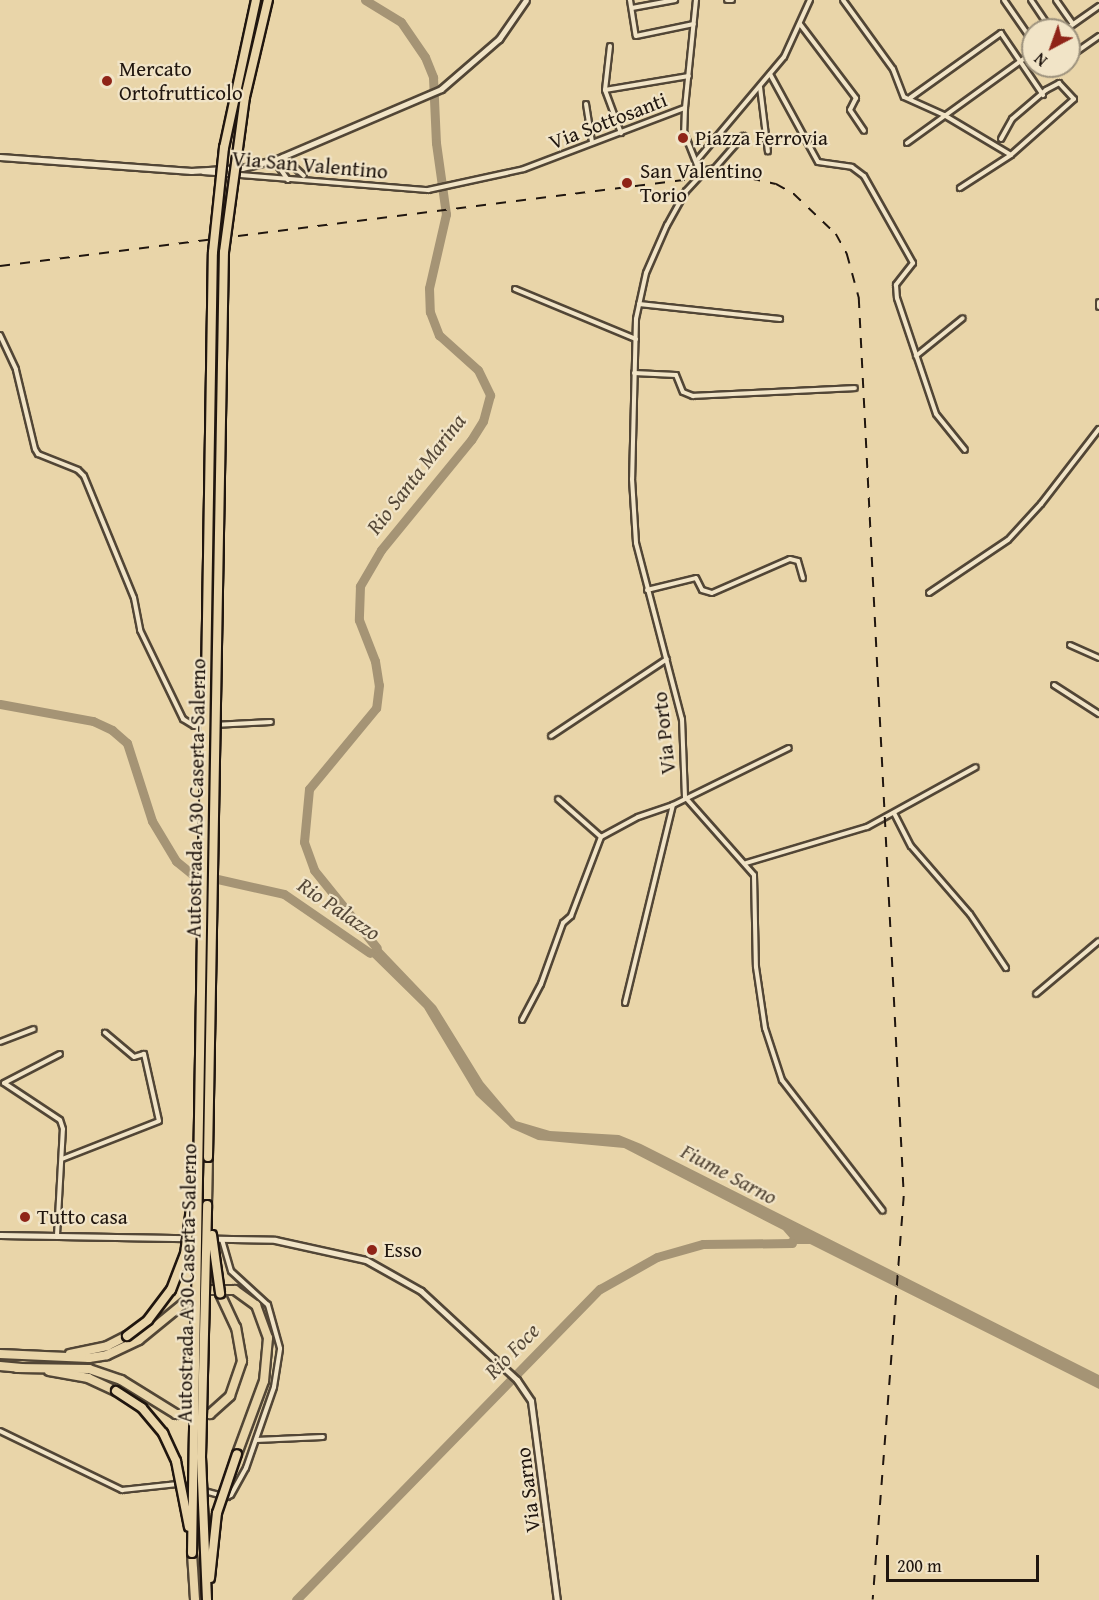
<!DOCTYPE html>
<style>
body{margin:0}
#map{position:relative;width:1099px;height:1600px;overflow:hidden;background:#e9d5a9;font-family:"Gentium Book Plus",serif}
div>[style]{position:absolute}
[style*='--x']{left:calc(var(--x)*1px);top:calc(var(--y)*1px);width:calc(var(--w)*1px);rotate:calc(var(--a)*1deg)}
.water>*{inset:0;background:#a59475}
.river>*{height:9px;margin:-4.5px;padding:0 4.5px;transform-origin:4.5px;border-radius:4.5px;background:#a59475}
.roads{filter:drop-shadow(2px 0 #524636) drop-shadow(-2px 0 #524636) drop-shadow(0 2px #524636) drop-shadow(0 -2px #524636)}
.street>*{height:4px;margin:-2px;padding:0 2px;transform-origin:2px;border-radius:2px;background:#f1e4c7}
.secondary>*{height:5px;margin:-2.5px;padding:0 2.5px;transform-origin:2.5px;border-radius:2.5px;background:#f1e4c7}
.highway>*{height:8px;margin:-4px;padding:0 4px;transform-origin:4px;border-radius:4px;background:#e9d5a9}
.rail>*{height:1.5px;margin-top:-0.75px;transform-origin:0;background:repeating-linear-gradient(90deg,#20160f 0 10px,transparent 0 20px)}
.bridges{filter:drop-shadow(2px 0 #20160f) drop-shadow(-2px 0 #20160f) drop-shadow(0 2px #20160f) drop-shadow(0 -2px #20160f)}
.highway-bridge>*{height:8px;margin:-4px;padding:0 4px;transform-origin:4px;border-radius:4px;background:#e9d5a9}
.dots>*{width:16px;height:16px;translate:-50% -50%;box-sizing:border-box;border:3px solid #f1e4c7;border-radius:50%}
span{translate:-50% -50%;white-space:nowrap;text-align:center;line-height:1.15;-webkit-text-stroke:4.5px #f1e4c7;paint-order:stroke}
.poi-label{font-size:21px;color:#20160f}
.left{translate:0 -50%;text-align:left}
.street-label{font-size:21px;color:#20160f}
.water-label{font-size:22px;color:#554838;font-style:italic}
.north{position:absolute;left:1021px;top:18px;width:60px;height:60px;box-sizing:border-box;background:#f1e4c7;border:2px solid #9d927d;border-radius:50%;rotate:221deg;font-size:16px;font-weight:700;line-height:24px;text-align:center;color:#20160f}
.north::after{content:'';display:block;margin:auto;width:21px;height:27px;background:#8f2418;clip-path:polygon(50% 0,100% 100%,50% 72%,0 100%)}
.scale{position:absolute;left:886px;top:1555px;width:153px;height:27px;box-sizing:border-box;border:3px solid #20160f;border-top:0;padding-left:8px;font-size:18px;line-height:21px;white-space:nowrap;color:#20160f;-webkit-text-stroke:4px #f1e4c7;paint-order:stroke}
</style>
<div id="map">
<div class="water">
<div style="clip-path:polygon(371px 938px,436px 1006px,483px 1082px,516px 1121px,550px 1131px,619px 1135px,641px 1144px,1099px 1375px,1099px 1389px,810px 1244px,781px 1244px,790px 1238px,783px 1230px,624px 1148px,538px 1140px,511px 1128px,476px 1095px,424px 1008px,362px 947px,372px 950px)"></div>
</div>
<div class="river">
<div style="--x:365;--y:0;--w:42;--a:31.4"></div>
<div style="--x:401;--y:22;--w:42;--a:55.6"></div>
<div style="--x:425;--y:57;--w:22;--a:68"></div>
<div style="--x:433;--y:77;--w:66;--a:87.4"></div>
<div style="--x:436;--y:143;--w:72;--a:82"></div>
<div style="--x:446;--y:214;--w:76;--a:102.9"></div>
<div style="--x:429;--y:288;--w:24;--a:88"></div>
<div style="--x:430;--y:312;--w:25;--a:69"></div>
<div style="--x:439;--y:335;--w:52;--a:41.9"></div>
<div style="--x:478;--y:370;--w:28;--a:64"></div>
<div style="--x:490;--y:395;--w:27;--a:105"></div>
<div style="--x:483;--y:421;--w:22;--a:122"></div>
<div style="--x:471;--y:440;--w:142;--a:129.3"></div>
<div style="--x:381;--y:550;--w:42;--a:120.3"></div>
<div style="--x:360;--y:586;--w:34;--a:92"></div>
<div style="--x:359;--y:620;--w:44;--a:68.7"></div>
<div style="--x:375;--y:661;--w:24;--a:81"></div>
<div style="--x:379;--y:685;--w:23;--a:97"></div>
<div style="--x:376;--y:708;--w:105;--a:129.6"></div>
<div style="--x:309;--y:789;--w:53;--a:95.4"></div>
<div style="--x:304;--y:842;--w:30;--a:70"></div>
<div style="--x:314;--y:870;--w:100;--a:51.1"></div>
<div style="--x:0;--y:704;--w:95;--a:10.4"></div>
<div style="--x:93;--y:721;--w:21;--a:25"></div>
<div style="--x:112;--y:730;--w:20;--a:41"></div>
<div style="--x:127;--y:743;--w:82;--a:72.2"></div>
<div style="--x:152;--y:821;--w:47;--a:59"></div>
<div style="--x:176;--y:861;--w:19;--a:39"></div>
<div style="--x:191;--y:873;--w:95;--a:12.7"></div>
<div style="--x:284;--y:894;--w:104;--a:34.5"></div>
<div style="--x:296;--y:1600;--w:435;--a:-45.7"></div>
<div style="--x:600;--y:1289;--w:65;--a:-29.3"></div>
<div style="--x:657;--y:1257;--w:48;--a:-15.8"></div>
<div style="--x:703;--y:1244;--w:89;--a:-0.6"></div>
</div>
<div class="roads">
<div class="street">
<div style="--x:630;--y:0;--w:36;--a:81"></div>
<div style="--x:636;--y:36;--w:59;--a:-11.7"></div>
<div style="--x:727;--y:0;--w:5;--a:0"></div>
<div style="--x:843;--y:0;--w:85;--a:54.1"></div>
<div style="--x:893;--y:69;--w:30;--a:69"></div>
<div style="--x:904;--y:97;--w:44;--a:24.2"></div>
<div style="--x:944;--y:115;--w:78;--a:30.8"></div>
<div style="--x:1011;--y:155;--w:61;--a:147.1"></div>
<div style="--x:1004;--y:0;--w:51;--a:55.4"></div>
<div style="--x:1031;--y:0;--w:36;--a:56"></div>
<div style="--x:1056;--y:0;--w:29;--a:55"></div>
<div style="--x:632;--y:8;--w:44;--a:-10.5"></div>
<div style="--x:800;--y:24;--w:93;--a:52.9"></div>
<div style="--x:856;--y:98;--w:13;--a:117"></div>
<div style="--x:850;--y:110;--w:25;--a:56"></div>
<div style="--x:1065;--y:30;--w:42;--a:-35.2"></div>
<div style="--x:610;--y:46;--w:44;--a:96.5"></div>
<div style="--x:605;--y:90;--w:46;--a:69.6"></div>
<div style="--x:1069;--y:57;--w:37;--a:-35"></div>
<div style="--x:770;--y:74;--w:100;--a:61.4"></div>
<div style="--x:818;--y:162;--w:34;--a:8"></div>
<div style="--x:852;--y:167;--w:15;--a:37"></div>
<div style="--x:864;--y:176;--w:100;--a:60.6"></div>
<div style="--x:913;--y:263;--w:28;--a:128"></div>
<div style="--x:896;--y:285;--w:13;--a:86"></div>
<div style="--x:897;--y:298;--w:122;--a:71.4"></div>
<div style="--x:936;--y:414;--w:46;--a:51.1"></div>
<div style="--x:760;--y:87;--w:65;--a:83"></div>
<div style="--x:605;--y:90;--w:85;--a:-9.5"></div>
<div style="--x:910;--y:98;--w:112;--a:-35.5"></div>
<div style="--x:1001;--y:33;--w:75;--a:55.9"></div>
<div style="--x:586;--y:104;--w:39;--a:81"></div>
<div style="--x:685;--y:108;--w:24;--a:92"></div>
<div style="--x:684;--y:132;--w:46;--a:68.4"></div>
<div style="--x:701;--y:175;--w:22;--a:133"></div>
<div style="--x:686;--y:191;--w:39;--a:119"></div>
<div style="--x:667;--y:225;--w:52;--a:113.6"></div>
<div style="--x:646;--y:273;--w:47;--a:102.3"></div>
<div style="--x:636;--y:319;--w:160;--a:91.4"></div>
<div style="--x:632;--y:479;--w:64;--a:86.4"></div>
<div style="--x:636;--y:543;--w:182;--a:75.4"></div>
<div style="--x:682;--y:719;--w:78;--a:87.8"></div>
<div style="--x:685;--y:797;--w:104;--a:48.5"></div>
<div style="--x:754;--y:875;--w:92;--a:88.8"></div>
<div style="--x:756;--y:967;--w:62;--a:81.6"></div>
<div style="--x:765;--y:1028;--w:55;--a:71.9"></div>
<div style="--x:782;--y:1080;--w:165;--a:52.4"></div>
<div style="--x:1001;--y:139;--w:23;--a:-61"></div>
<div style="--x:1012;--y:119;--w:45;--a:-40.5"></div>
<div style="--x:1046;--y:90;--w:15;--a:-28"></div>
<div style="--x:1059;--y:83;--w:22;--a:47"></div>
<div style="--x:1074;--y:99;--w:84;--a:138.4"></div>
<div style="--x:907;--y:143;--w:155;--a:-35.8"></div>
<div style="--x:698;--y:159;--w:133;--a:-49.9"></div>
<div style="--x:784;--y:57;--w:63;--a:-65.5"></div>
<div style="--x:701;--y:171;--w:14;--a:-12"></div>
<div style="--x:715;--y:168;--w:43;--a:-48.8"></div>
<div style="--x:203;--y:172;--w:226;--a:4.6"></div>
<div style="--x:428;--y:190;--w:98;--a:-12.3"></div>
<div style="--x:524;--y:169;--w:172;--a:-20.8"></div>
<div style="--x:685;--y:108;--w:109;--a:-84.2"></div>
<div style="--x:288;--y:180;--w:16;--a:-125"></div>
<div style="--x:279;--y:167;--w:11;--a:-68"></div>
<div style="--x:283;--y:157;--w:28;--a:42"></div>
<div style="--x:515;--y:289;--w:131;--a:22.5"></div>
<div style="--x:1099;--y:302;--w:5;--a:90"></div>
<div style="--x:639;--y:304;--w:142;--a:6.1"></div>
<div style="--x:0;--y:335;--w:38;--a:65"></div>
<div style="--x:16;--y:370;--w:81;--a:76.5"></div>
<div style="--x:35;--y:449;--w:6;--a:59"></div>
<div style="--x:38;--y:454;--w:43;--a:21.8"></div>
<div style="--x:78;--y:470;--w:8;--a:45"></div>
<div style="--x:84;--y:476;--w:132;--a:67.7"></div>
<div style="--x:134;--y:598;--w:33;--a:79"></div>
<div style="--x:140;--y:630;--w:99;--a:64.2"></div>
<div style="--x:183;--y:719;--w:13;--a:32"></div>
<div style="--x:194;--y:726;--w:77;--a:-3"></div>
<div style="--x:916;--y:356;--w:60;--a:-39"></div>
<div style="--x:634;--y:373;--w:42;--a:2.7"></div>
<div style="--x:676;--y:375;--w:18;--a:68"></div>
<div style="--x:683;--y:392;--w:11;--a:22"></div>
<div style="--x:693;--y:396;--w:162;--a:-2.8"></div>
<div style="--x:647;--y:590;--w:50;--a:-13.8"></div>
<div style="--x:696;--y:578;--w:13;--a:63"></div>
<div style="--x:702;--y:590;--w:10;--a:17"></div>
<div style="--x:712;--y:593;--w:85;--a:-23.6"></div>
<div style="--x:790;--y:559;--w:8;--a:14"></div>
<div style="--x:798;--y:561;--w:18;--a:74"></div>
<div style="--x:929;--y:593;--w:95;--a:-33.9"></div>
<div style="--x:1008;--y:540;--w:49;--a:-47.5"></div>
<div style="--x:1041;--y:504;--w:95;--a:-52.3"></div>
<div style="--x:1070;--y:645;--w:32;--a:24"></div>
<div style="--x:1054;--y:685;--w:54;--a:32.8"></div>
<div style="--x:551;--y:736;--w:139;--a:-33.6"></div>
<div style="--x:558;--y:799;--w:57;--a:41.5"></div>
<div style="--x:894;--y:813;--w:37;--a:63"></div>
<div style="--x:911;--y:846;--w:90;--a:49.1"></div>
<div style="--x:970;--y:914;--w:65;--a:56.3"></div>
<div style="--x:746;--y:863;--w:126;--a:-16.6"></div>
<div style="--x:867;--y:827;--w:124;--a:-28.8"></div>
<div style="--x:1036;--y:994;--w:82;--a:-40.1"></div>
<div style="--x:625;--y:1003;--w:204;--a:-76.4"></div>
<div style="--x:673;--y:805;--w:129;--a:-26.2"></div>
<div style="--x:522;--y:1020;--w:41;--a:-62.2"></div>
<div style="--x:541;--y:984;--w:65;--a:-70.2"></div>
<div style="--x:563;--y:923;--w:11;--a:-41"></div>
<div style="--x:571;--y:916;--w:85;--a:-69.2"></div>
<div style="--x:601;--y:837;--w:42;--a:-28.4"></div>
<div style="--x:638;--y:817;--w:36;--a:-19"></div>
<div style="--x:0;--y:1042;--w:36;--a:-21"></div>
<div style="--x:62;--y:1159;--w:104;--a:-21.4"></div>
<div style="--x:159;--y:1121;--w:69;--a:-102.6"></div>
<div style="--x:144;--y:1054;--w:10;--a:163"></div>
<div style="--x:134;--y:1057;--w:38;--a:-140"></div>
<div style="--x:57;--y:1235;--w:106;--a:-86.8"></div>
<div style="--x:63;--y:1129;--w:9;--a:-108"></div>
<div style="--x:60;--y:1120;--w:67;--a:-146.5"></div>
<div style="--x:4;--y:1083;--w:63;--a:-27.4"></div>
<div style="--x:0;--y:1431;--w:136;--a:25.8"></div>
<div style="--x:122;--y:1490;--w:56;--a:-6.1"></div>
<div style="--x:178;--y:1484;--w:51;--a:14.9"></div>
<div style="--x:227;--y:1497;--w:4;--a:-27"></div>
<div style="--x:231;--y:1495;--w:31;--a:-61"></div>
<div style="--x:246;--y:1468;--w:86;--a:-70.9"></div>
<div style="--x:274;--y:1387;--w:39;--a:-81"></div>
<div style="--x:280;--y:1348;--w:45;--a:-105.6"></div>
<div style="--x:268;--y:1305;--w:50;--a:-137.4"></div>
<div style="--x:231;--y:1271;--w:33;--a:-106"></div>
<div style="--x:256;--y:1440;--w:67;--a:-2.6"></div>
</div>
<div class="secondary">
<div style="--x:0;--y:157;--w:192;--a:4.2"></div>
<div style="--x:191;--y:171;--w:51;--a:-3.4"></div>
<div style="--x:242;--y:168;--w:36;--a:-14"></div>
<div style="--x:277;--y:159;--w:178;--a:-23.1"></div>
<div style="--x:441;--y:89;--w:77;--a:-40.8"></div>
<div style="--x:499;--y:39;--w:47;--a:-55.3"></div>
<div style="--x:0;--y:1235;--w:275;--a:1"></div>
<div style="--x:275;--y:1240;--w:93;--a:12.4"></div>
<div style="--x:366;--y:1260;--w:63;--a:29.4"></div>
<div style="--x:421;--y:1291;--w:131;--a:42.8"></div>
<div style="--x:517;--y:1380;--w:25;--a:56"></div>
<div style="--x:531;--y:1401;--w:201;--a:82.6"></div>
</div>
<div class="highway">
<div style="--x:207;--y:1205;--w:48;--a:-88.8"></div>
<div style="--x:0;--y:1354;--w:89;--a:2.6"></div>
<div style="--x:89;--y:1358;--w:18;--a:-9"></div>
<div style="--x:107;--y:1355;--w:35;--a:-25"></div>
<div style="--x:139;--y:1340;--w:79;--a:-39.3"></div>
<div style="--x:200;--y:1290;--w:35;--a:0"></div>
<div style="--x:235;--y:1290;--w:26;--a:36"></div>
<div style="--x:256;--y:1305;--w:35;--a:70"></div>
<div style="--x:268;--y:1338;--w:43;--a:95.3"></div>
<div style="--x:264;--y:1381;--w:78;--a:110.3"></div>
<div style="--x:70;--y:1354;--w:38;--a:-12"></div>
<div style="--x:107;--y:1346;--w:22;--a:-27"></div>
<div style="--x:0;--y:1366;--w:22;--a:5"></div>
<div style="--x:17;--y:1368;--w:72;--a:0.8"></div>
<div style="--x:89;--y:1369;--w:34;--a:19"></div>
<div style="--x:121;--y:1380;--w:65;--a:31.7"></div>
<div style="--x:176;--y:1414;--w:34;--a:0"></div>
<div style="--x:210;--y:1414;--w:27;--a:-42"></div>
<div style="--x:230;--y:1396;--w:37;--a:-71"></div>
<div style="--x:242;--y:1361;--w:34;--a:-100"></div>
<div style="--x:236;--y:1328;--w:38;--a:-115"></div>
<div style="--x:49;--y:1371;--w:40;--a:10"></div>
<div style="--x:88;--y:1378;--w:31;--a:25"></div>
<div style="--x:192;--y:1553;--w:47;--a:86.3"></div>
</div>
</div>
<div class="rail">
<div style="--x:0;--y:266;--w:737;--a:-7.17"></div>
<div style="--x:731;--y:174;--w:46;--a:12.5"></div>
<div style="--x:776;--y:184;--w:21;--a:29"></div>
<div style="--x:794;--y:194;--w:58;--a:43.6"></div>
<div style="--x:836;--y:234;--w:23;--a:61"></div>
<div style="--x:847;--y:254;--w:46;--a:74.7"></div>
<div style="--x:859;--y:298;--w:899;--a:87.13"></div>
<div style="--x:904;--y:1196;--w:405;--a:94.4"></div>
</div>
<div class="bridges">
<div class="highway-bridge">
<div style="--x:208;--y:1157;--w:905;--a:-88.99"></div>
<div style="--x:224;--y:252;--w:156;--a:-82.3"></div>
<div style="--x:245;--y:97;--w:100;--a:-76.7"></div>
<div style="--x:212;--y:1235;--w:59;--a:82.1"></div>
<div style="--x:127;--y:1336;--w:26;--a:-37"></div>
<div style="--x:148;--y:1320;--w:38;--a:-53"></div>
<div style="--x:171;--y:1290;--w:39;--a:-69"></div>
<div style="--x:185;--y:1254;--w:54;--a:-82.6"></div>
<div style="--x:116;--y:1391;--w:31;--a:33"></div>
<div style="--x:142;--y:1408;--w:33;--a:50"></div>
<div style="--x:163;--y:1433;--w:31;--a:65"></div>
<div style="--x:176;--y:1461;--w:67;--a:78.9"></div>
<div style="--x:192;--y:1553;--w:1301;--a:-89.08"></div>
<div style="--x:213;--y:252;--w:105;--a:-84"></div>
<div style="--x:224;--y:148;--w:151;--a:-77.8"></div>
<div style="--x:210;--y:1578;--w:65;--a:-83.9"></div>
<div style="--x:217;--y:1513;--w:62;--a:-71.3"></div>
<div style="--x:207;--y:1600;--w:143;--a:-92.4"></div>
<div style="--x:201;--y:1457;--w:252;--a:-88.6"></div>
</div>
</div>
<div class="dots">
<div style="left:107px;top:81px;background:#8f2418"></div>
<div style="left:683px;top:138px;background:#8f2418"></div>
<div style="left:627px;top:183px;background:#8f2418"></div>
<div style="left:25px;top:1217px;background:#8f2418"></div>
<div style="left:372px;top:1250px;background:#8f2418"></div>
</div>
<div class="poi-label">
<span class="left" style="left:119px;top:81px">Mercato<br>Ortofrutticolo</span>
<span class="left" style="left:695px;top:138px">Piazza Ferrovia</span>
<span class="left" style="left:640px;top:183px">San Valentino<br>Torio</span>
<span class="left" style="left:37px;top:1217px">Tutto casa</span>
<span class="left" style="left:384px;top:1250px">Esso</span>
</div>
<div class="street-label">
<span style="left:608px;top:121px;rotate:-21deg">Via Sottosanti</span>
<span style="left:310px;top:165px;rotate:5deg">Via San Valentino</span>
<span style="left:664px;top:733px;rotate:-96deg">Via Porto</span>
<span style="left:196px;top:798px;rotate:-89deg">Autostrada A30 Caserta-Salerno</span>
<span style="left:187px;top:1283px;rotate:-89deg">Autostrada A30 Caserta-Salerno</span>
<span style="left:528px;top:1490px;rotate:-97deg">Via Sarno</span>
</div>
<div class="water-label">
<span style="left:416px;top:474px;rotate:-52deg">Rio Santa Marina</span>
<span style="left:339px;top:909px;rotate:34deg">Rio Palazzo</span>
<span style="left:729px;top:1174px;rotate:28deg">Fiume Sarno</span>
<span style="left:512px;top:1351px;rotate:-46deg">Rio Foce</span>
</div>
<div class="north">N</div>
<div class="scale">200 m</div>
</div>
